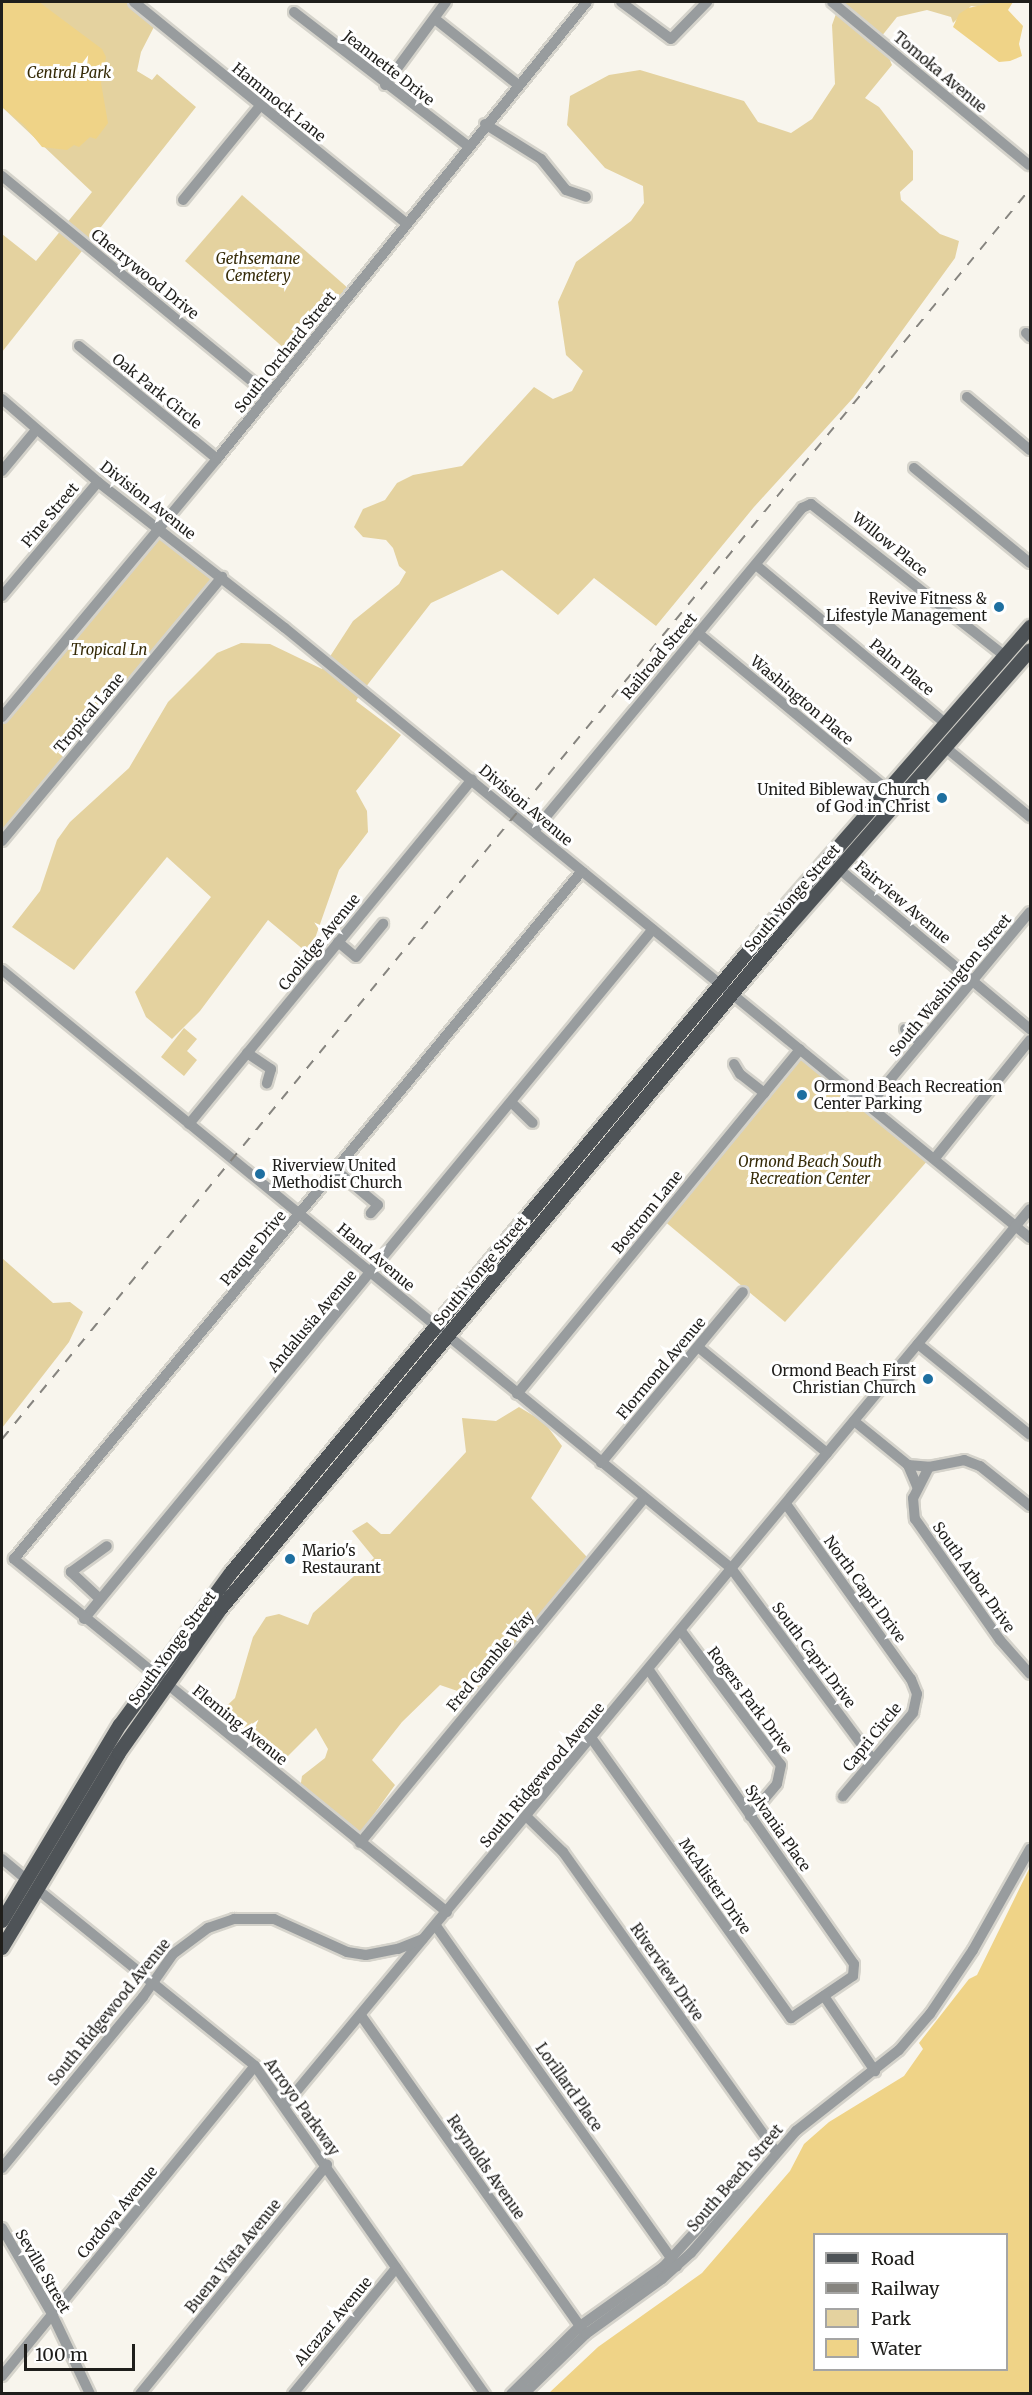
<!DOCTYPE html>
<style>
body{margin:0}
#map{position:relative;width:1032px;height:2395px;overflow:hidden;background:#f8f5ed;font-family:Merriweather,serif}
div>[style]{position:absolute}
[style*='--x']{left:calc(var(--x)*1px);top:calc(var(--y)*1px);width:calc(var(--w)*1px);rotate:calc(var(--a)*1deg)}
.green>*{inset:0;background:#e4d29f}
.water>*{inset:0;background:#efd387}
.roads{filter:drop-shadow(2px 0 #d5d3cb) drop-shadow(-2px 0 #d5d3cb) drop-shadow(0 2px #d5d3cb) drop-shadow(0 -2px #d5d3cb)}
.minor>*{height:10px;margin:-5px;padding:0 5px;transform-origin:5px;border-radius:5px;background:#989c9e}
.major>*{height:14px;margin:-7px;padding:0 7px;transform-origin:7px;border-radius:7px;background:#4e5357}
.rail>*{height:2px;margin-top:-1px;transform-origin:0;background:repeating-linear-gradient(90deg,#86847f 0 10px,transparent 0 20px)}
.dots>*{width:16px;height:16px;translate:-50% -50%;box-sizing:border-box;border:3px solid #fff;border-radius:50%}
span{translate:-50% -50%;white-space:nowrap;text-align:center;line-height:1.15;-webkit-text-stroke:6px #fff;paint-order:stroke}
.street-label{font-size:15px;color:#1f1e1b}
.park-label{font-size:15px;color:#362b08;font-style:italic}
.poi-label{font-size:15px;color:#1f1e1b}
.right{translate:-100% -50%;text-align:right}
.left{translate:0 -50%;text-align:left}
.frame{position:absolute;inset:0;border:3px solid #1f1e1b;pointer-events:none}
.legend{position:absolute;left:813px;top:2233px;width:195px;height:138px;box-sizing:border-box;background:#fff;border:2px solid #a5a5a4;margin:0;padding:8px 10px;list-style:none;font-size:18px;color:#1f1e1b}
.legend li{display:flex;align-items:center;gap:12px;height:30px}
.legend b{width:30px;border:2px solid #a5a5a4}
.scale{position:absolute;left:24px;top:2344px;width:111px;height:27px;box-sizing:border-box;border:3px solid #1f1e1b;border-top:0;padding-left:8px;font-size:18px;line-height:21px;white-space:nowrap;color:#1f1e1b;-webkit-text-stroke:4px #fff;paint-order:stroke}
</style>
<div id="map">
<div class="green">
<div style="clip-path:polygon(2px 2px,134px 2px,157px 21px,141px 52px,137px 71px,152px 80px,157px 74px,196px 107px,2px 352px,2px 234px,36px 261px,92px 192px,2px 107px)"></div>
<div style="clip-path:polygon(996px 2px,982px 7px,971px 6px,953px 23px,951px 17px,927px 10px,897px 17px,881px 37px,840px 3px)"></div>
<div style="clip-path:polygon(837px 11px,887px 53px,892px 65px,865px 98px,879px 107px,913px 151px,913px 180px,900px 192px,901px 200px,940px 234px,959px 241px,955px 258px,853px 398px,754px 507px,656px 626px,594px 578px,558px 615px,502px 570px,431px 603px,365px 688px,329px 658px,353px 621px,399px 584px,406px 572px,399px 566px,393px 548px,386px 540px,363px 537px,354px 527px,363px 509px,385px 500px,397px 483px,413px 475px,462px 466px,534px 387px,553px 399px,572px 391px,583px 371px,566px 355px,558px 302px,576px 262px,631px 221px,644px 203px,643px 186px,605px 168px,567px 125px,570px 96px,609px 75px,640px 70px,744px 101px,758px 122px,791px 133px,812px 119px,835px 84px,832px 25px)"></div>
<div style="clip-path:polygon(242px 195px,349px 289px,294px 357px,185px 261px)"></div>
<div style="clip-path:polygon(160px 533px,216px 578px,2px 835px,2px 723px)"></div>
<div style="clip-path:polygon(241px 643px,270px 644px,322px 669px,324px 665px,360px 694px,356px 701px,401px 735px,356px 791px,367px 811px,368px 832px,339px 870px,312px 947px,305px 951px,268px 920px,200px 1011px,172px 1039px,146px 1017px,135px 992px,211px 897px,167px 857px,74px 970px,12px 927px,40px 891px,57px 840px,70px 822px,129px 768px,168px 702px,217px 653px)"></div>
<div style="clip-path:polygon(184px 1028px,197px 1039px,187px 1051px,197px 1060px,184px 1076px,161px 1057px)"></div>
<div style="clip-path:polygon(799px 1054px,929px 1159px,785px 1322px,663px 1220px)"></div>
<div style="clip-path:polygon(2px 1258px,53px 1303px,70px 1302px,83px 1312px,69px 1342px,2px 1428px)"></div>
<div style="clip-path:polygon(519px 1407px,544px 1422px,562px 1446px,531px 1498px,586px 1556px,586px 1562px,475px 1697px,440px 1685px,402px 1722px,372px 1760px,395px 1785px,359px 1835px,300px 1789px,302px 1776px,325px 1758px,328px 1749px,316px 1728px,279px 1765px,218px 1714px,235px 1698px,253px 1637px,266px 1617px,279px 1614px,308px 1625px,313px 1613px,374px 1558px,352px 1531px,367px 1522px,381px 1534px,390px 1534px,466px 1452px,462px 1418px,496px 1421px)"></div>
</div>
<div class="water">
<div style="clip-path:polygon(2px 2px,39px 2px,102px 49px,106px 57px,101px 83px,108px 123px,96px 139px,90px 137px,79px 147px,74px 145px,67px 150px,42px 147px,24px 125px,2px 107px)"></div>
<div style="clip-path:polygon(996px 2px,1013px 2px,1008px 10px,1023px 26px,1019px 44px,1022px 56px,1010px 61px,999px 62px,953px 27px,959px 14px,968px 8px)"></div>
<div style="clip-path:polygon(evenodd,1030px 1867px,1030px 2393px,549px 2393px,598px 2347px,702px 2273px,790px 2171px,804px 2144px,829px 2122px,904px 2076px,923px 2049px,919px 2043px,969px 1979px,977px 1975px,1030px 1867px,814px 2234px,1006px 2234px,1006px 2370px,814px 2370px,814px 2234px)"></div>
</div>
<div class="roads">
<div class="minor">
<div style="--x:134;--y:2;--w:352;--a:39.1"></div>
<div style="--x:621;--y:2;--w:62;--a:36.5"></div>
<div style="--x:671;--y:39;--w:52;--a:-45.8"></div>
<div style="--x:832;--y:2;--w:256;--a:39.6"></div>
<div style="--x:294;--y:12;--w:220;--a:37.6"></div>
<div style="--x:435;--y:19;--w:105;--a:38.4"></div>
<div style="--x:385;--y:85;--w:103;--a:-53.7"></div>
<div style="--x:485;--y:124;--w:66;--a:32"></div>
<div style="--x:541;--y:159;--w:40;--a:51"></div>
<div style="--x:566;--y:190;--w:21;--a:19"></div>
<div style="--x:2;--y:176;--w:345;--a:39.4"></div>
<div style="--x:183;--y:200;--w:122;--a:-50.7"></div>
<div style="--x:1026;--y:333;--w:6;--a:45"></div>
<div style="--x:79;--y:346;--w:178;--a:39.3"></div>
<div style="--x:967;--y:397;--w:82;--a:40.1"></div>
<div style="--x:2;--y:399;--w:127;--a:40.8"></div>
<div style="--x:98;--y:482;--w:237;--a:38"></div>
<div style="--x:285;--y:628;--w:963;--a:39.31"></div>
<div style="--x:914;--y:468;--w:150;--a:39.3"></div>
<div style="--x:2;--y:471;--w:53;--a:-50.3"></div>
<div style="--x:756;--y:565;--w:248;--a:39.9"></div>
<div style="--x:2;--y:596;--w:149;--a:-49.9"></div>
<div style="--x:698;--y:633;--w:246;--a:39.6"></div>
<div style="--x:2;--y:717;--w:336;--a:-50.2"></div>
<div style="--x:217;--y:459;--w:588;--a:-51.01"></div>
<div style="--x:945;--y:747;--w:110;--a:39.5"></div>
<div style="--x:534;--y:831;--w:420;--a:-50.3"></div>
<div style="--x:802;--y:508;--w:10;--a:-24"></div>
<div style="--x:811;--y:504;--w:246;--a:38.1"></div>
<div style="--x:2;--y:841;--w:344;--a:-50.2"></div>
<div style="--x:838;--y:868;--w:251;--a:40"></div>
<div style="--x:338;--y:942;--w:23;--a:40"></div>
<div style="--x:356;--y:957;--w:43;--a:-50.7"></div>
<div style="--x:2;--y:970;--w:943;--a:39.36"></div>
<div style="--x:731;--y:1568;--w:239;--a:53.5"></div>
<div style="--x:905;--y:1029;--w:21;--a:41"></div>
<div style="--x:247;--y:1053;--w:29;--a:34"></div>
<div style="--x:271;--y:1069;--w:15;--a:106"></div>
<div style="--x:734;--y:1064;--w:12;--a:59"></div>
<div style="--x:740;--y:1074;--w:31;--a:38"></div>
<div style="--x:511;--y:1102;--w:30;--a:44"></div>
<div style="--x:869;--y:1105;--w:251;--a:-50.2"></div>
<div style="--x:189;--y:1124;--w:446;--a:-50.6"></div>
<div style="--x:935;--y:1158;--w:151;--a:-51.2"></div>
<div style="--x:337;--y:1171;--w:53;--a:39.7"></div>
<div style="--x:378;--y:1205;--w:11;--a:131"></div>
<div style="--x:918;--y:1344;--w:144;--a:39.1"></div>
<div style="--x:698;--y:1347;--w:167;--a:39.4"></div>
<div style="--x:517;--y:1394;--w:446;--a:-50.6"></div>
<div style="--x:854;--y:1421;--w:70;--a:39.2"></div>
<div style="--x:908;--y:1465;--w:25;--a:67"></div>
<div style="--x:601;--y:1463;--w:222;--a:-50.3"></div>
<div style="--x:908;--y:1465;--w:21;--a:5"></div>
<div style="--x:929;--y:1467;--w:36;--a:-11"></div>
<div style="--x:964;--y:1460;--w:17;--a:21"></div>
<div style="--x:980;--y:1466;--w:64;--a:38.7"></div>
<div style="--x:929;--y:1467;--w:35;--a:117"></div>
<div style="--x:913;--y:1498;--w:21;--a:85"></div>
<div style="--x:915;--y:1519;--w:148;--a:54.9"></div>
<div style="--x:1000;--y:1640;--w:45;--a:48.6"></div>
<div style="--x:786;--y:1504;--w:215;--a:54.5"></div>
<div style="--x:911;--y:1679;--w:16;--a:68"></div>
<div style="--x:917;--y:1694;--w:19;--a:102"></div>
<div style="--x:913;--y:1713;--w:109;--a:130.1"></div>
<div style="--x:100;--y:1599;--w:40;--a:-137"></div>
<div style="--x:71;--y:1572;--w:44;--a:-35.8"></div>
<div style="--x:84;--y:1619;--w:894;--a:-50.49"></div>
<div style="--x:681;--y:1631;--w:167;--a:53.3"></div>
<div style="--x:781;--y:1765;--w:19;--a:102"></div>
<div style="--x:777;--y:1784;--w:42;--a:130.2"></div>
<div style="--x:592;--y:1739;--w:343;--a:54.5"></div>
<div style="--x:791;--y:2018;--w:75;--a:-34.1"></div>
<div style="--x:853;--y:1976;--w:12;--a:-85"></div>
<div style="--x:854;--y:1964;--w:358;--a:-124.9"></div>
<div style="--x:527;--y:1817;--w:50;--a:44.2"></div>
<div style="--x:563;--y:1852;--w:366;--a:54.6"></div>
<div style="--x:360;--y:1843;--w:447;--a:-50.5"></div>
<div style="--x:2;--y:1859;--w:33;--a:40"></div>
<div style="--x:38;--y:1890;--w:279;--a:39"></div>
<div style="--x:255;--y:2066;--w:401;--a:55"></div>
<div style="--x:447;--y:1912;--w:559;--a:-140.81"></div>
<div style="--x:14;--y:1559;--w:892;--a:-50.46"></div>
<div style="--x:436;--y:1926;--w:417;--a:54.7"></div>
<div style="--x:824;--y:1996;--w:91;--a:55.8"></div>
<div style="--x:362;--y:2017;--w:388;--a:54.8"></div>
<div style="--x:285;--y:2105;--w:1165;--a:-50.26"></div>
<div style="--x:2;--y:2168;--w:222;--a:-50.5"></div>
<div style="--x:143;--y:1997;--w:52;--a:-55.1"></div>
<div style="--x:173;--y:1954;--w:44;--a:-36.6"></div>
<div style="--x:208;--y:1928;--w:28;--a:-19"></div>
<div style="--x:234;--y:1919;--w:40;--a:0"></div>
<div style="--x:274;--y:1919;--w:80;--a:24.3"></div>
<div style="--x:347;--y:1952;--w:19;--a:9"></div>
<div style="--x:366;--y:1955;--w:33;--a:-11"></div>
<div style="--x:398;--y:1949;--w:27;--a:-22"></div>
<div style="--x:2;--y:2228;--w:99;--a:59.8"></div>
<div style="--x:52;--y:2314;--w:89;--a:64.6"></div>
<div style="--x:2;--y:2376;--w:400;--a:-50.8"></div>
<div style="--x:140;--y:2394;--w:296;--a:-50.8"></div>
<div style="--x:293;--y:2394;--w:163;--a:-50.7"></div>
<div style="--x:511;--y:2394;--w:97;--a:-44.6"></div>
<div style="--x:580;--y:2326;--w:102;--a:-35.4"></div>
<div style="--x:663;--y:2267;--w:92;--a:-47.6"></div>
<div style="--x:725;--y:2199;--w:15;--a:-20"></div>
<div style="--x:524;--y:2394;--w:86;--a:-44.1"></div>
<div style="--x:586;--y:2334;--w:94;--a:-35.9"></div>
<div style="--x:662;--y:2279;--w:39;--a:-42"></div>
<div style="--x:691;--y:2253;--w:161;--a:-49.3"></div>
<div style="--x:796;--y:2131;--w:131;--a:-38.2"></div>
<div style="--x:899;--y:2050;--w:48;--a:-49.3"></div>
<div style="--x:930;--y:2014;--w:77;--a:-56.1"></div>
<div style="--x:973;--y:1950;--w:116;--a:-60.6"></div>
</div>
<div class="major">
<div style="--x:2;--y:1921;--w:229;--a:-59"></div>
<div style="--x:120;--y:1725;--w:188;--a:-53.9"></div>
<div style="--x:231;--y:1573;--w:846;--a:-50.23"></div>
<div style="--x:772;--y:923;--w:393;--a:-48.9"></div>
<div style="--x:2;--y:1948;--w:227;--a:-59"></div>
<div style="--x:119;--y:1753;--w:174;--a:-54.8"></div>
<div style="--x:219;--y:1611;--w:888;--a:-50.25"></div>
<div style="--x:787;--y:928;--w:369;--a:-48.8"></div>
</div>
</div>
<div class="rail">
<div style="--x:2;--y:1439;--w:1618;--a:-50.57"></div>
</div>
<div class="dots">
<div style="left:999px;top:607px;background:#1e6fa0"></div>
<div style="left:942px;top:798px;background:#1e6fa0"></div>
<div style="left:802px;top:1095px;background:#1e6fa0"></div>
<div style="left:260px;top:1174px;background:#1e6fa0"></div>
<div style="left:928px;top:1379px;background:#1e6fa0"></div>
<div style="left:290px;top:1559px;background:#1e6fa0"></div>
</div>
<div class="street-label">
<span style="left:389px;top:68px;rotate:38deg">Jeannette Drive</span>
<span style="left:940px;top:72px;rotate:40deg">Tomoka Avenue</span>
<span style="left:279px;top:102px;rotate:39deg">Hammock Lane</span>
<span style="left:145px;top:274px;rotate:39deg">Cherrywood Drive</span>
<span style="left:285px;top:352px;rotate:-51deg">South Orchard Street</span>
<span style="left:157px;top:391px;rotate:39deg">Oak Park Circle</span>
<span style="left:148px;top:500px;rotate:38deg">Division Avenue</span>
<span style="left:50px;top:515px;rotate:-50deg">Pine Street</span>
<span style="left:890px;top:544px;rotate:39deg">Willow Place</span>
<span style="left:659px;top:656px;rotate:-50deg">Railroad Street</span>
<span style="left:902px;top:667px;rotate:40deg">Palm Place</span>
<span style="left:802px;top:700px;rotate:40deg">Washington Place</span>
<span style="left:89px;top:713px;rotate:-50deg">Tropical Lane</span>
<span style="left:526px;top:805px;rotate:40deg">Division Avenue</span>
<span style="left:792px;top:898px;rotate:-49deg">South Yonge Street</span>
<span style="left:903px;top:902px;rotate:40deg">Fairview Avenue</span>
<span style="left:319px;top:942px;rotate:-51deg">Coolidge Avenue</span>
<span style="left:950px;top:985px;rotate:-50deg">South Washington Street</span>
<span style="left:647px;top:1212px;rotate:-51deg">Bostrom Lane</span>
<span style="left:253px;top:1248px;rotate:-50deg">Parque Drive</span>
<span style="left:376px;top:1257px;rotate:40deg">Hand Avenue</span>
<span style="left:480px;top:1271px;rotate:-50deg">South Yonge Street</span>
<span style="left:312px;top:1321px;rotate:-50deg">Andalusia Avenue</span>
<span style="left:661px;top:1368px;rotate:-50deg">Flormond Avenue</span>
<span style="left:974px;top:1577px;rotate:55deg">South Arbor Drive</span>
<span style="left:865px;top:1589px;rotate:54deg">North Capri Drive</span>
<span style="left:172px;top:1648px;rotate:-54deg">South Yonge Street</span>
<span style="left:814px;top:1655px;rotate:53deg">South Capri Drive</span>
<span style="left:490px;top:1661px;rotate:-50deg">Fred Gamble Way</span>
<span style="left:750px;top:1700px;rotate:53deg">Rogers Park Drive</span>
<span style="left:240px;top:1725px;rotate:39deg">Fleming Avenue</span>
<span style="left:872px;top:1737px;rotate:-51deg">Capri Circle</span>
<span style="left:542px;top:1775px;rotate:-50deg">South Ridgewood Avenue</span>
<span style="left:778px;top:1828px;rotate:55deg">Sylvania Place</span>
<span style="left:715px;top:1886px;rotate:55deg">McAlister Drive</span>
<span style="left:667px;top:1972px;rotate:55deg">Riverview Drive</span>
<span style="left:109px;top:2012px;rotate:-51deg">South Ridgewood Avenue</span>
<span style="left:569px;top:2087px;rotate:55deg">Lorillard Place</span>
<span style="left:302px;top:2107px;rotate:54deg">Arroyo Parkway</span>
<span style="left:486px;top:2167px;rotate:55deg">Reynolds Avenue</span>
<span style="left:735px;top:2178px;rotate:-49deg">South Beach Street</span>
<span style="left:117px;top:2212px;rotate:-50deg">Cordova Avenue</span>
<span style="left:233px;top:2256px;rotate:-51deg">Buena Vista Avenue</span>
<span style="left:43px;top:2271px;rotate:60deg">Seville Street</span>
<span style="left:333px;top:2321px;rotate:-50deg">Alcazar Avenue</span>
</div>
<div class="park-label">
<span style="left:69px;top:73px">Central Park</span>
<span style="left:258px;top:267px">Gethsemane<br>Cemetery</span>
<span style="left:109px;top:650px">Tropical Ln</span>
<span style="left:810px;top:1170px">Ormond Beach South<br>Recreation Center</span>
</div>
<div class="poi-label">
<span class="right" style="left:987px;top:607px">Revive Fitness &amp;<br>Lifestyle Management</span>
<span class="right" style="left:930px;top:798px">United Bibleway Church<br>of God in Christ</span>
<span class="left" style="left:814px;top:1095px">Ormond Beach Recreation<br>Center Parking</span>
<span class="left" style="left:272px;top:1174px">Riverview United<br>Methodist Church</span>
<span class="right" style="left:916px;top:1379px">Ormond Beach First<br>Christian Church</span>
<span class="left" style="left:302px;top:1559px">Mario's<br>Restaurant</span>
</div>
<div class="frame"></div>
<ul class="legend">
<li><b style="height:8px;background:#4e5357"></b>Road</li>
<li><b style="height:8px;background:#86847f"></b>Railway</li>
<li><b style="height:16px;background:#e4d29f"></b>Park</li>
<li><b style="height:16px;background:#efd387"></b>Water</li>
</ul>
<div class="scale">100 m</div>
</div>
